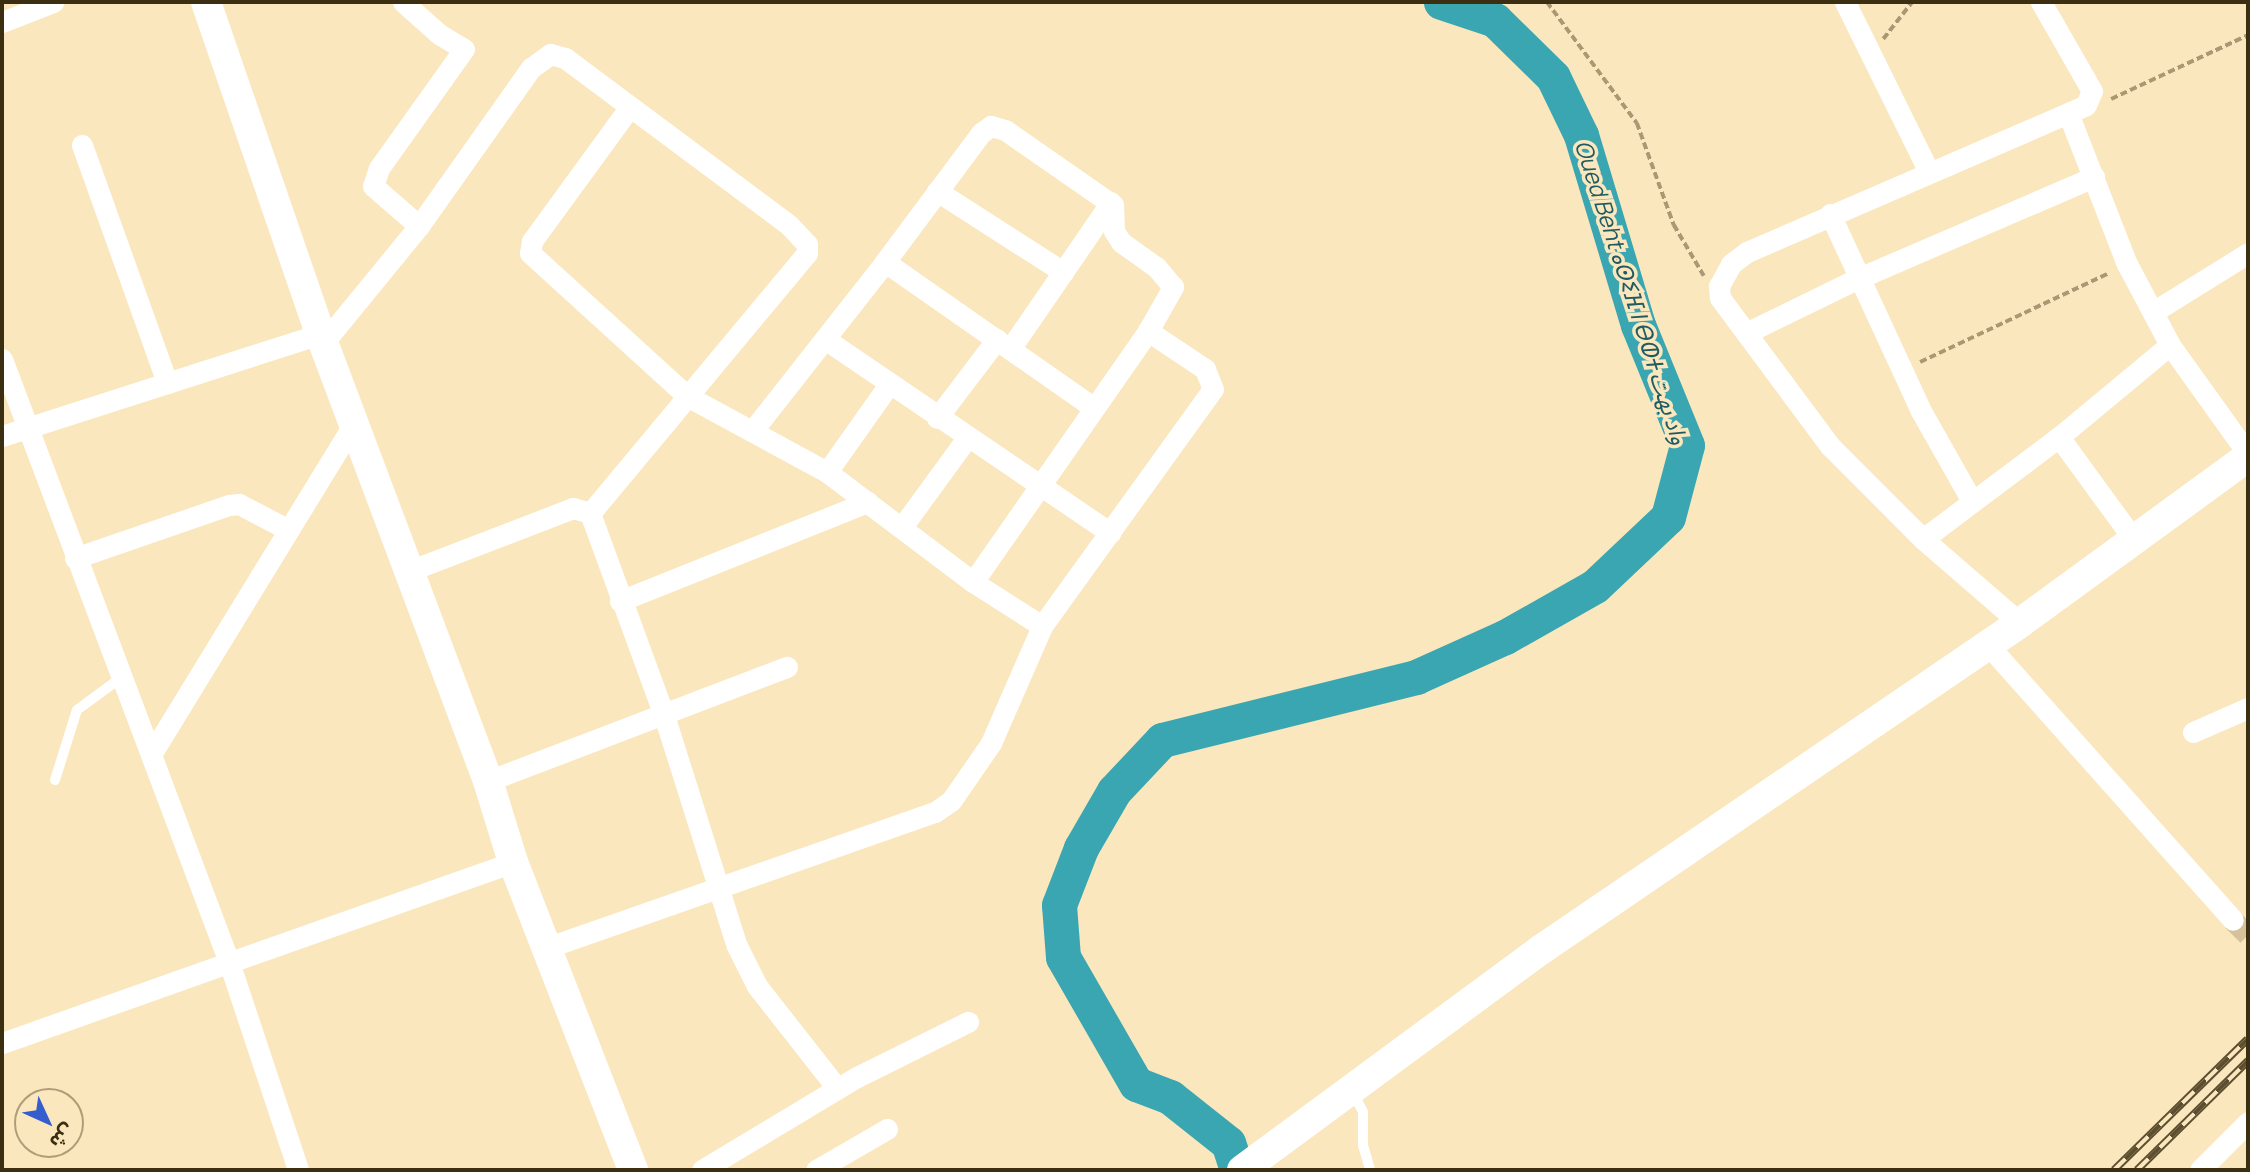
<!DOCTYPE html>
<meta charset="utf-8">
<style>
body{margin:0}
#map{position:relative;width:2250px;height:1172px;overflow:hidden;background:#fbe7bd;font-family:Manrope,"Noto Sans Arabic","Noto Sans Tifinagh",sans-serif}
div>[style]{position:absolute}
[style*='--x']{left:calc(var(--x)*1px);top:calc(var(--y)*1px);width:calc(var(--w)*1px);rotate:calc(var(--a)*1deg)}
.river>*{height:35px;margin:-17.5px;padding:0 17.5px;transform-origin:17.5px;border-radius:17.5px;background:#3aa6b2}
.street-tunnel>*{height:21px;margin-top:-10.5px;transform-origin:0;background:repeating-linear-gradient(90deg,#d5c29b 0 21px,transparent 0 31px)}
.path>*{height:3.5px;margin-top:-1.75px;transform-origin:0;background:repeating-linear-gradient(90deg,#a99873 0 7px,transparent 0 10.5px)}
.lane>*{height:10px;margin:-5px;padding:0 5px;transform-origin:5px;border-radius:5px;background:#fff}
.street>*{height:21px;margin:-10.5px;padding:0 10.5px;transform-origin:10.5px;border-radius:10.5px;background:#fff}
.secondary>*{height:30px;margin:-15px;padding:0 15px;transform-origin:15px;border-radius:15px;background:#fff}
.rail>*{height:8px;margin-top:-4px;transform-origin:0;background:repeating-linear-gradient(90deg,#fbe7bd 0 16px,#5c4e2f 0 32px);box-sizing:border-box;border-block:2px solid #5c4e2f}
span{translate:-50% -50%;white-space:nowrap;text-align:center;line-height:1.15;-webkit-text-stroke:7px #fbe7bd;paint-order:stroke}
.water-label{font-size:23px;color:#215b62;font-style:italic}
.frame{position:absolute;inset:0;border:4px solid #3b2e11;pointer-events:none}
.north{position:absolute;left:14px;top:1088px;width:70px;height:70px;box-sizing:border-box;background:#fbe7bd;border:2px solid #ae9d78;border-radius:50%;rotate:135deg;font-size:19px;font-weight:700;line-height:28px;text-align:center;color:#3b2e11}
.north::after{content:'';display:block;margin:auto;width:24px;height:32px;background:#355dcd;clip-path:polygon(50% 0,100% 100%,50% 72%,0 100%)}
</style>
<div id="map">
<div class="river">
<div style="--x:1237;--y:1170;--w:28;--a:-108"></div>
<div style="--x:1228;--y:1143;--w:74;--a:-141.6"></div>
<div style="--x:1170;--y:1097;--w:36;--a:-159"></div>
<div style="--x:1136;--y:1084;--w:146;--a:-119.9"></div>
<div style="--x:1063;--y:957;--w:52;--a:-94.4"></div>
<div style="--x:1059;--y:905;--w:61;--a:-68.9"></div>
<div style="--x:1081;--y:848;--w:66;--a:-59.9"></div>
<div style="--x:1114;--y:791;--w:70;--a:-46.7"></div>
<div style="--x:1162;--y:740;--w:262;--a:-13.9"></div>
<div style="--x:1416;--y:677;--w:98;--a:-24.2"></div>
<div style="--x:1505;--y:637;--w:103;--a:-29.5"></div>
<div style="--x:1595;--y:586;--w:100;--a:-43.4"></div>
<div style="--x:1668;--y:517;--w:74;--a:-75.2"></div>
<div style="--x:1687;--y:445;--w:130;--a:-112.2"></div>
<div style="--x:1638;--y:325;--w:198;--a:-106.7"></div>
<div style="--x:1581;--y:135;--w:64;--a:-115.8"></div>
<div style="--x:1553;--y:77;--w:81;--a:-135.5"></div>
<div style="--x:1495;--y:20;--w:57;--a:-161.6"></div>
</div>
<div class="street-tunnel">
<div style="--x:2233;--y:920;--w:21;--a:45"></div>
</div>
<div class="path">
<div style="--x:1547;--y:2;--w:151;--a:53.4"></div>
<div style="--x:1637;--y:123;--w:109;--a:70.1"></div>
<div style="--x:1674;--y:225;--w:59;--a:59.5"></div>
<div style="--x:1883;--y:39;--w:47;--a:-51.9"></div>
<div style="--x:2111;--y:99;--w:151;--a:-25"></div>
<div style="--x:1920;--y:362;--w:209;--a:-25.2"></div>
</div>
<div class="lane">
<div style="--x:55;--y:780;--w:73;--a:-72.6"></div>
<div style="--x:77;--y:710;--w:56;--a:-36.3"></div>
<div style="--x:1353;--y:1093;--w:21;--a:62"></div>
<div style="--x:1363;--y:1112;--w:33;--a:90"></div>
<div style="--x:1363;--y:1145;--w:26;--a:74"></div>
</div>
<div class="street">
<div style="--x:403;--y:2;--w:48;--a:41.6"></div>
<div style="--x:439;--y:34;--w:29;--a:31"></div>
<div style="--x:464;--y:49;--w:146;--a:125.5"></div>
<div style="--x:379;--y:168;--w:19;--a:108"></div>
<div style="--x:373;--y:186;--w:61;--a:41"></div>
<div style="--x:1845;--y:2;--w:190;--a:63.7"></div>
<div style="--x:2;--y:22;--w:55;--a:-21.4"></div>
<div style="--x:629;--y:108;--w:165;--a:126.1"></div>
<div style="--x:532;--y:241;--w:12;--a:99"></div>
<div style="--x:530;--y:253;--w:212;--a:42.3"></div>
<div style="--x:687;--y:396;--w:159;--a:28.5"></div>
<div style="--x:827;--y:472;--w:183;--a:37"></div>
<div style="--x:973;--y:582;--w:82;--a:32.5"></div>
<div style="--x:2068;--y:113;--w:162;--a:68.7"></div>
<div style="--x:2127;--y:264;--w:92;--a:62"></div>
<div style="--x:2170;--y:345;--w:134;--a:54.4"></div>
<div style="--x:82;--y:145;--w:253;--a:70.3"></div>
<div style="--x:937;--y:191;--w:150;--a:32.7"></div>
<div style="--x:1830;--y:214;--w:217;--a:65.2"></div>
<div style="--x:1921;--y:411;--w:103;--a:60.5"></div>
<div style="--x:2153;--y:312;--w:112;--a:-31.8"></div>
<div style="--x:1746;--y:333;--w:126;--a:-26"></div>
<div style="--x:1859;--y:278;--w:256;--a:-23.3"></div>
<div style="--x:825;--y:339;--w:345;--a:34.2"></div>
<div style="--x:324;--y:342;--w:150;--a:-50.7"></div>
<div style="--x:419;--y:226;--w:194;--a:-54.7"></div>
<div style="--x:531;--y:68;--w:24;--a:-36"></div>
<div style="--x:550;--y:54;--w:16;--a:15"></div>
<div style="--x:565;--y:58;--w:279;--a:36.7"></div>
<div style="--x:789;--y:225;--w:26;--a:47"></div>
<div style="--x:807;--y:244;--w:9;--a:90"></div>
<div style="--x:807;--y:253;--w:339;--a:129.8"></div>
<div style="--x:1010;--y:349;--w:178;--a:-55.5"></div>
<div style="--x:2;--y:359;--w:644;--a:69.37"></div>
<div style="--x:229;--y:962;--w:219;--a:71.6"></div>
<div style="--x:937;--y:418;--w:99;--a:-52.8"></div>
<div style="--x:753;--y:430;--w:214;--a:-51.8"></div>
<div style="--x:885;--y:262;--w:254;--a:34.9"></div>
<div style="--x:2;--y:436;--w:334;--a:-17.8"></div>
<div style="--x:2059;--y:437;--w:127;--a:53.9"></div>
<div style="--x:827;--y:472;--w:105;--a:-54.7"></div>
<div style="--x:902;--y:527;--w:110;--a:-53.9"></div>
<div style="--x:1923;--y:539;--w:170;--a:-36.9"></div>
<div style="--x:2059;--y:437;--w:144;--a:-39.7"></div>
<div style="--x:75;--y:558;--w:163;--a:-19"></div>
<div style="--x:229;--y:505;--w:10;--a:-6"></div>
<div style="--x:239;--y:504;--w:56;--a:27.5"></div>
<div style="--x:409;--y:571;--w:176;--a:-21"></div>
<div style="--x:573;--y:508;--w:18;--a:16"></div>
<div style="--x:590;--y:513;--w:212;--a:69.9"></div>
<div style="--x:663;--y:712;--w:245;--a:72.5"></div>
<div style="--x:737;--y:946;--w:45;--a:63.4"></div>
<div style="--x:757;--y:986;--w:130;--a:51.9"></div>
<div style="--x:973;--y:582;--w:306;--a:-55.1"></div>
<div style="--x:620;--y:601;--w:267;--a:-21.8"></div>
<div style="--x:2020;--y:623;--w:128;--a:-139.1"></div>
<div style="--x:1923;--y:539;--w:132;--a:-135"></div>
<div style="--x:1830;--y:446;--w:184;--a:-126.6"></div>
<div style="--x:1720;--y:298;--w:12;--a:-95"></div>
<div style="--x:1719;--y:286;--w:25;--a:-61"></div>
<div style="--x:1731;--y:264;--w:20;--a:-37"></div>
<div style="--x:1747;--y:252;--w:369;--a:-23.4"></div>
<div style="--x:2086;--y:105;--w:15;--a:-67"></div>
<div style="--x:2092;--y:91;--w:103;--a:-119.8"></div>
<div style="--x:1988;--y:645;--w:368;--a:48.3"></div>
<div style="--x:2193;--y:732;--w:60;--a:-23.6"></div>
<div style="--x:152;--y:753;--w:386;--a:-58.5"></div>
<div style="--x:488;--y:781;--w:320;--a:-20.9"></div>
<div style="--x:546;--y:948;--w:412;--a:-19.3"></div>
<div style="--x:935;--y:812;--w:19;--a:-35"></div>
<div style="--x:951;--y:801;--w:70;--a:-55.4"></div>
<div style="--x:991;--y:743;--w:128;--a:-66.4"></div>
<div style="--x:1042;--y:626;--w:292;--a:-54.2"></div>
<div style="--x:1213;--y:389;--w:22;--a:-112"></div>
<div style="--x:1205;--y:369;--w:69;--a:-146.3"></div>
<div style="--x:1148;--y:331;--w:51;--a:-60.4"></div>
<div style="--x:1173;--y:287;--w:26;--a:-130"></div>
<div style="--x:1156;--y:267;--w:43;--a:-144.5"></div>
<div style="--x:1121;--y:242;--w:13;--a:-122"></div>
<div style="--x:1114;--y:231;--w:26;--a:-92"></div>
<div style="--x:1113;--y:205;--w:131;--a:-145.2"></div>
<div style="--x:1005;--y:130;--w:15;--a:-164"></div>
<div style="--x:991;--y:126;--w:12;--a:145"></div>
<div style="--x:981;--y:133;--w:161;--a:126.7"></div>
<div style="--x:2;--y:1043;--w:542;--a:-19.5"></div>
<div style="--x:702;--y:1170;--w:181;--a:-31"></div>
<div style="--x:857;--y:1077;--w:124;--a:-26.4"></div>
<div style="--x:816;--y:1170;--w:82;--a:-30"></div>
<div style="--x:2200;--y:1170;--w:68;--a:-45"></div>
</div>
<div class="secondary">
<div style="--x:206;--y:2;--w:351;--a:71"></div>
<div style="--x:320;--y:334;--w:478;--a:69.4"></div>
<div style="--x:488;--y:781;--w:85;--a:72.8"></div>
<div style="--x:513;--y:862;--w:331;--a:68.7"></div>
<div style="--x:1242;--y:1170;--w:373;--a:-36.4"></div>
<div style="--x:1542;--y:949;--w:579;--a:-34.29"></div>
<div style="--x:2020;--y:623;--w:282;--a:-36.1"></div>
</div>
<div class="rail">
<div style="--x:2114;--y:1170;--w:187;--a:-44.4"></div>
<div style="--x:2137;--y:1170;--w:156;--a:-44.5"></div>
</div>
<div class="water-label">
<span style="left:1632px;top:292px;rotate:72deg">Oued Beht ⴰⵙⵉⴼ ⵏ ⴱⵀⵜ واد بهت</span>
</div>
<div class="frame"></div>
<div class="north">ش</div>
</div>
